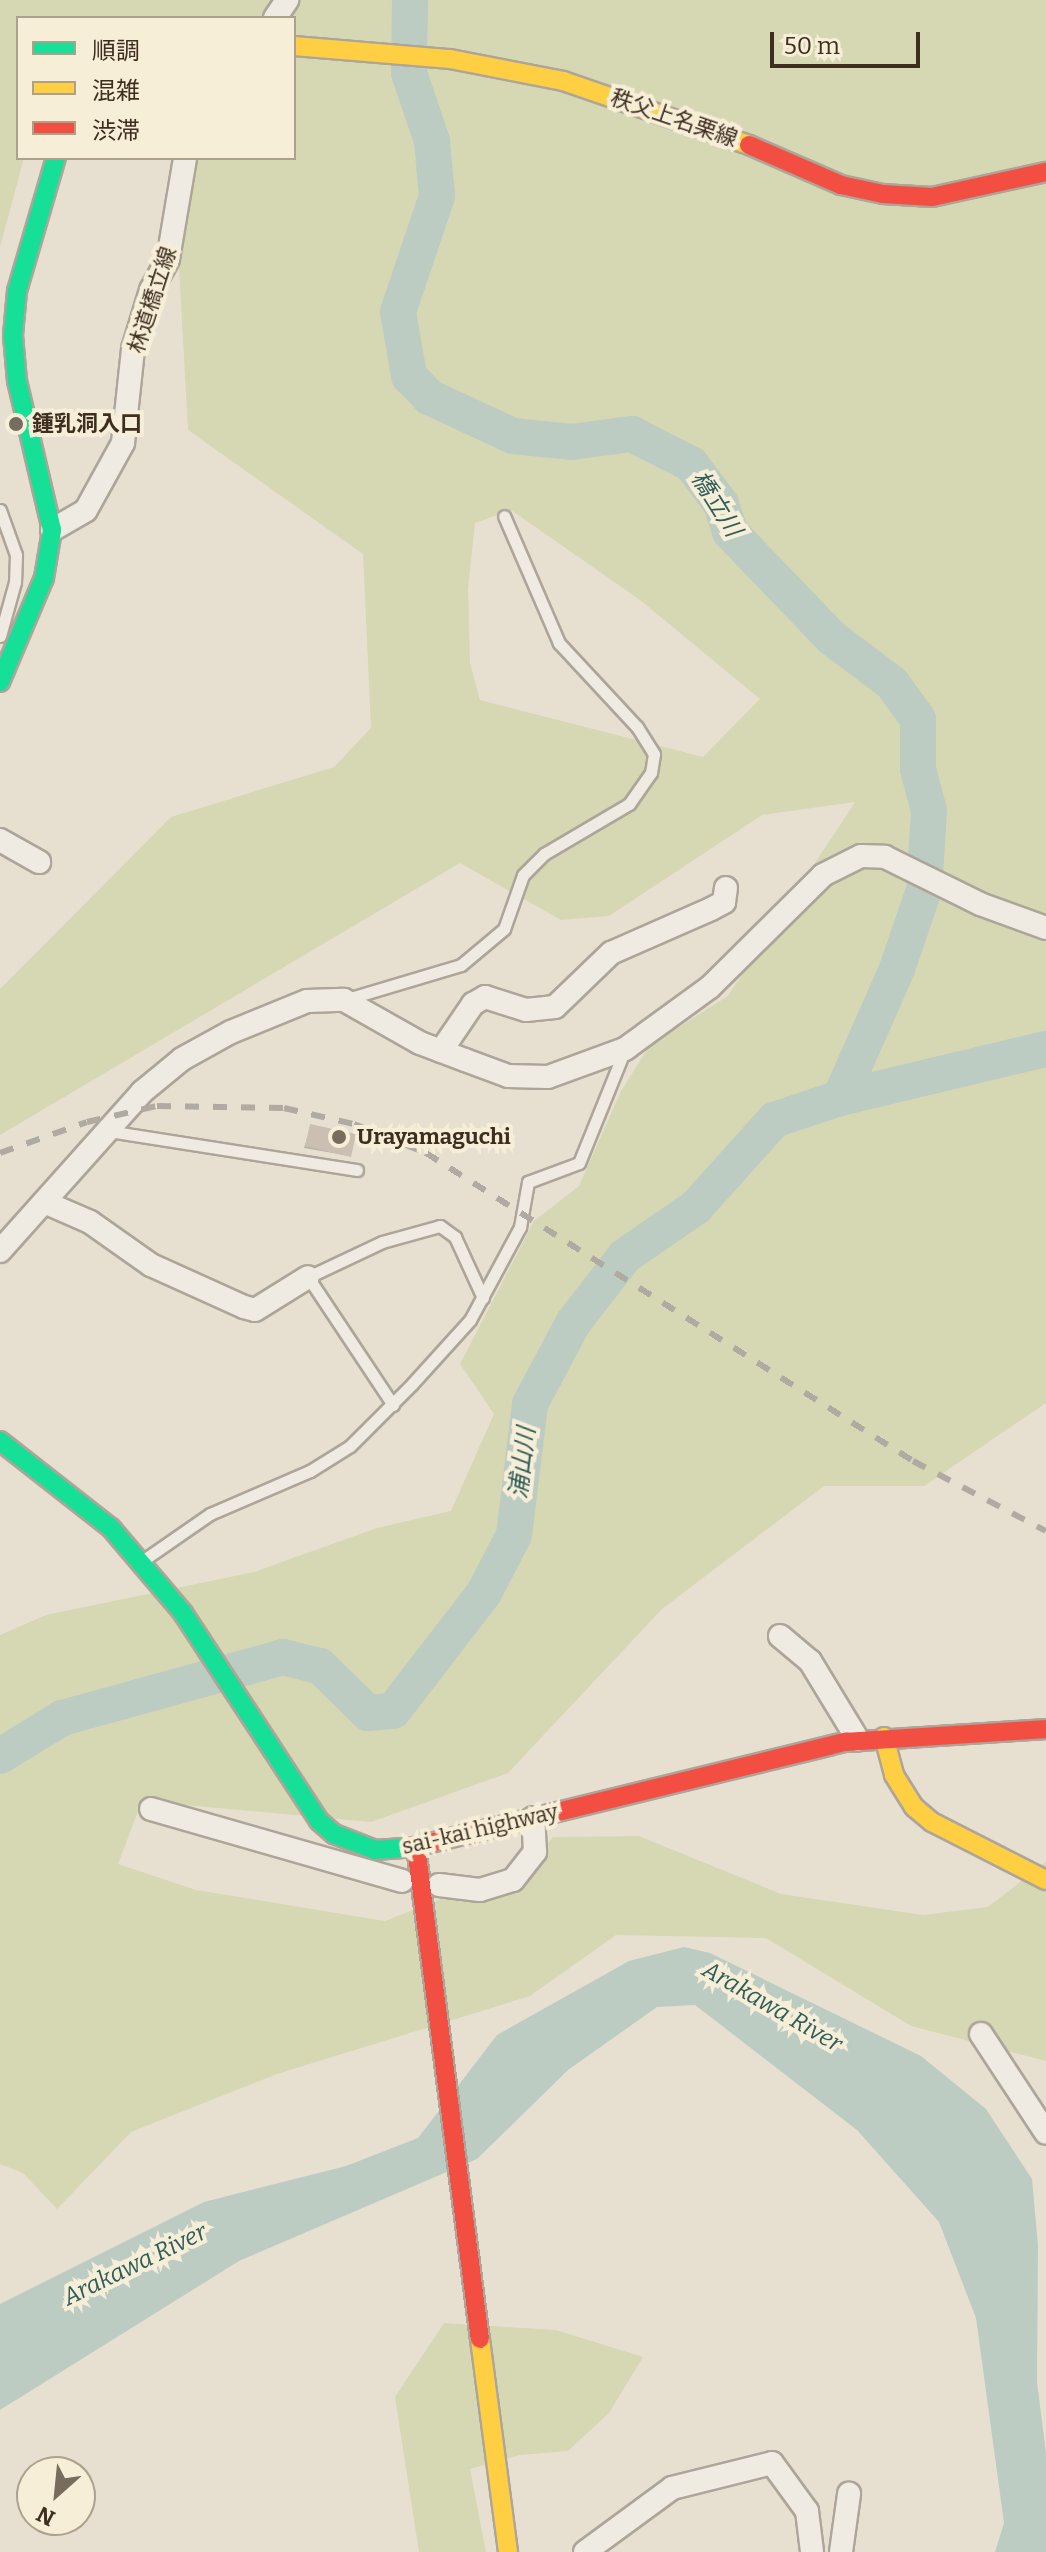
<!DOCTYPE html>
<meta charset="utf-8">
<style>
body{margin:0}
#map{position:relative;width:1046px;height:2552px;overflow:hidden;background:#e7e0d1;font-family:Bitter,"Noto Sans JP",serif}
div>[style]{position:absolute}
[style*='--x']{left:calc(var(--x)*1px);top:calc(var(--y)*1px);width:calc(var(--w)*1px);rotate:calc(var(--a)*1deg)}
.green>*{inset:0;background:#d6d7b3}
.water>*{inset:0;background:#bcccc2}
.shadow>*{inset:0;background:#0003}
.river>*{height:36px;margin:-18px;padding:0 18px;transform-origin:18px;border-radius:18px;background:#bcccc2}
.building>*{inset:0;background:#cbbfb2}
.roads{filter:drop-shadow(2px 0 #ada599) drop-shadow(-2px 0 #ada599) drop-shadow(0 2px #ada599) drop-shadow(0 -2px #ada599)}
.lane>*{height:11px;margin:-5.5px;padding:0 5.5px;transform-origin:5.5px;border-radius:5.5px;background:#efebe3}
.street>*{height:22px;margin:-11px;padding:0 11px;transform-origin:11px;border-radius:11px;background:#efebe3}
.fast>*{height:18px;margin:-9px;padding:0 9px;transform-origin:9px;border-radius:9px;background:#16e098}
.slow>*{height:18px;margin:-9px;padding:0 9px;transform-origin:9px;border-radius:9px;background:#ffcf43}
.jam>*{height:18px;margin:-9px;padding:0 9px;transform-origin:9px;border-radius:9px;background:#f24e42}
.rail>*{height:6px;margin-top:-3px;transform-origin:0;background:repeating-linear-gradient(90deg,#afaaa2 0 14px,transparent 0 28px)}
.dots>*{width:22px;height:22px;translate:-50% -50%;box-sizing:border-box;border:4px solid #f7eed8;border-radius:50%}
span{translate:-50% -50%;white-space:nowrap;text-align:center;line-height:1.15;-webkit-text-stroke:8px #f7eed8;paint-order:stroke}
.street-label{font-size:22px;color:#3d2e20}
.poi-label{font-size:22px;color:#3d2e20;font-weight:700}
.left{translate:0 -50%;text-align:left}
.water-label{font-size:24px;color:#2f5d5a;font-style:italic}
.legend{position:absolute;left:16px;top:16px;width:280px;height:144px;box-sizing:border-box;background:#f7eed8;border:2px solid #ada18e;margin:0;padding:10px 14px;list-style:none;font-size:24px;color:#3d2e20}
.legend li{display:flex;align-items:center;gap:16px;height:40px}
.legend b{width:40px;border:2px solid #ada18e}
.north{position:absolute;left:16px;top:2456px;width:80px;height:80px;box-sizing:border-box;background:#f7eed8;border:2px solid #ada18e;border-radius:50%;rotate:207deg;font-size:22px;font-weight:700;line-height:32px;text-align:center;color:#3d2e20}
.north::after{content:'';display:block;margin:auto;width:28px;height:36px;background:#786c5e;clip-path:polygon(50% 0,100% 100%,50% 72%,0 100%)}
.scale{position:absolute;left:770px;top:32px;width:150px;height:36px;box-sizing:border-box;border:4px solid #3d2e20;border-top:0;padding-left:10px;font-size:24px;line-height:28px;white-space:nowrap;color:#3d2e20;-webkit-text-stroke:6px #f7eed8;paint-order:stroke}
</style>
<div id="map">
<div class="green">
<div style="clip-path:polygon(evenodd,0 0,1046px 0,1046px 1403px,924px 1486px,824px 1486px,662px 1609px,508px 1773px,371px 1822px,142px 1801px,118px 1864px,196px 1890px,385px 1921px,532px 1863px,553px 1837px,639px 1836px,781px 1894px,923px 1915px,988px 1907px,1046px 1862px,1046px 2061px,911px 2026px,766px 1938px,616px 1935px,530px 1996px,277px 2074px,131px 2132px,57px 2209px,23px 2173px,0 2164px,0 1635px,46px 1615px,254px 1572px,377px 1528px,451px 1511px,494px 1414px,460px 1364px,534px 1221px,579px 1186px,621px 1091px,650px 1045px,728px 996px,855px 802px,762px 815px,609px 916px,561px 920px,460px 863px,0 1135px,0 989px,171px 817px,334px 767px,371px 728px,363px 554px,188px 430px,173px 158px,294px 158px,294px 18px,18px 18px,18px 158px,24px 158px,0 247px,0 0,511px 510px,640px 600px,760px 699px,703px 757px,480px 700px,470px 663px,468px 589px,475px 523px,511px 510px)"></div>
<div style="clip-path:polygon(444px 2323px,556px 2330px,643px 2357px,609px 2413px,568px 2451px,520px 2455px,470px 2469px,486px 2552px,419px 2552px,395px 2397px)"></div>
</div>
<div class="water">
<div style="clip-path:polygon(684px 1947px,710px 1953px,921px 2056px,986px 2109px,1032px 2179px,1038px 2245px,1037px 2382px,1046px 2453px,1046px 2552px,995px 2552px,1004px 2523px,976px 2318px,939px 2222px,857px 2130px,695px 2005px,657px 2007px,568px 2070px,477px 2159px,239px 2261px,0 2410px,0 2304px,204px 2202px,346px 2166px,418px 2138px,497px 2035px,629px 1961px)"></div>
</div>
<div class="shadow">
<div style="clip-path:polygon(311px 1126px,350px 1156px,304px 1148px)"></div>
</div>
<div class="river">
<div style="--x:410;--y:0;--w:73;--a:90.8"></div>
<div style="--x:409;--y:73;--w:72;--a:71.3"></div>
<div style="--x:432;--y:141;--w:55;--a:84.8"></div>
<div style="--x:437;--y:196;--w:122;--a:108.6"></div>
<div style="--x:398;--y:312;--w:65;--a:80.2"></div>
<div style="--x:409;--y:376;--w:29;--a:46"></div>
<div style="--x:429;--y:397;--w:93;--a:24.9"></div>
<div style="--x:513;--y:436;--w:58;--a:5.9"></div>
<div style="--x:571;--y:442;--w:62;--a:-7.5"></div>
<div style="--x:632;--y:434;--w:66;--a:27"></div>
<div style="--x:691;--y:464;--w:50;--a:53.1"></div>
<div style="--x:721;--y:504;--w:29;--a:72"></div>
<div style="--x:730;--y:532;--w:147;--a:46.1"></div>
<div style="--x:832;--y:638;--w:75;--a:36.9"></div>
<div style="--x:892;--y:683;--w:44;--a:54.2"></div>
<div style="--x:918;--y:719;--w:50;--a:90"></div>
<div style="--x:918;--y:769;--w:43;--a:75.3"></div>
<div style="--x:929;--y:811;--w:79;--a:93.6"></div>
<div style="--x:924;--y:890;--w:83;--a:108.9"></div>
<div style="--x:897;--y:969;--w:141;--a:113.8"></div>
<div style="--x:0;--y:1756;--w:73;--a:-31.5"></div>
<div style="--x:62;--y:1718;--w:229;--a:-15.4"></div>
<div style="--x:283;--y:1657;--w:38;--a:14"></div>
<div style="--x:320;--y:1666;--w:67;--a:44.4"></div>
<div style="--x:368;--y:1713;--w:25;--a:-5"></div>
<div style="--x:393;--y:1711;--w:149;--a:-52.4"></div>
<div style="--x:484;--y:1593;--w:65;--a:-62.7"></div>
<div style="--x:514;--y:1535;--w:132;--a:-83"></div>
<div style="--x:530;--y:1404;--w:92;--a:-62"></div>
<div style="--x:573;--y:1323;--w:85;--a:-52.2"></div>
<div style="--x:625;--y:1256;--w:86;--a:-34.6"></div>
<div style="--x:696;--y:1207;--w:117;--a:-48.1"></div>
<div style="--x:774;--y:1120;--w:70;--a:-18.4"></div>
<div style="--x:840;--y:1098;--w:212;--a:-13.4"></div>
</div>
<div class="building">
<div style="clip-path:polygon(310px 1124px,356px 1134px,351px 1157px,305px 1146px)"></div>
</div>
<div class="roads">
<div class="lane">
<div style="--x:0;--y:510;--w:48;--a:70.4"></div>
<div style="--x:16;--y:555;--w:27;--a:92"></div>
<div style="--x:15;--y:582;--w:56;--a:105.5"></div>
<div style="--x:347;--y:999;--w:119;--a:-16.6"></div>
<div style="--x:461;--y:965;--w:56;--a:-39.9"></div>
<div style="--x:504;--y:929;--w:57;--a:-70.6"></div>
<div style="--x:523;--y:875;--w:30;--a:-45"></div>
<div style="--x:544;--y:854;--w:99;--a:-30.5"></div>
<div style="--x:629;--y:804;--w:38;--a:-55"></div>
<div style="--x:651;--y:773;--w:19;--a:-81"></div>
<div style="--x:654;--y:754;--w:32;--a:-122"></div>
<div style="--x:637;--y:727;--w:115;--a:-132.9"></div>
<div style="--x:559;--y:643;--w:138;--a:-113.4"></div>
<div style="--x:108;--y:1131;--w:252;--a:8.9"></div>
<div style="--x:393;--y:1405;--w:154;--a:-123.6"></div>
<div style="--x:308;--y:1277;--w:82;--a:-25.3"></div>
<div style="--x:382;--y:1242;--w:60;--a:-15.4"></div>
<div style="--x:440;--y:1226;--w:19;--a:36"></div>
<div style="--x:455;--y:1237;--w:67;--a:65.3"></div>
<div style="--x:145;--y:1559;--w:79;--a:-34.7"></div>
<div style="--x:210;--y:1514;--w:109;--a:-23.3"></div>
<div style="--x:310;--y:1471;--w:47;--a:-32"></div>
<div style="--x:350;--y:1446;--w:88;--a:-45"></div>
<div style="--x:412;--y:1384;--w:86;--a:-47.8"></div>
<div style="--x:470;--y:1320;--w:106;--a:-61.7"></div>
<div style="--x:520;--y:1227;--w:46;--a:-79.9"></div>
<div style="--x:528;--y:1182;--w:54;--a:-20.4"></div>
<div style="--x:579;--y:1163;--w:123;--a:-68"></div>
</div>
<div class="street">
<div style="--x:275;--y:18;--w:22;--a:-56"></div>
<div style="--x:52;--y:530;--w:39;--a:-30"></div>
<div style="--x:86;--y:510;--w:77;--a:-61.1"></div>
<div style="--x:123;--y:443;--w:95;--a:-83.9"></div>
<div style="--x:133;--y:349;--w:62;--a:-73"></div>
<div style="--x:151;--y:290;--w:35;--a:-61"></div>
<div style="--x:168;--y:259;--w:102;--a:-80.4"></div>
<div style="--x:0;--y:840;--w:45;--a:29.4"></div>
<div style="--x:441;--y:1051;--w:57;--a:-55.8"></div>
<div style="--x:473;--y:1004;--w:14;--a:-30"></div>
<div style="--x:485;--y:997;--w:43;--a:17.6"></div>
<div style="--x:526;--y:1010;--w:29;--a:-6"></div>
<div style="--x:555;--y:1007;--w:78;--a:-44"></div>
<div style="--x:611;--y:953;--w:109;--a:-23.7"></div>
<div style="--x:711;--y:909;--w:15;--a:-28"></div>
<div style="--x:724;--y:902;--w:14;--a:-82"></div>
<div style="--x:44;--y:1202;--w:50;--a:23.5"></div>
<div style="--x:90;--y:1222;--w:75;--a:35.2"></div>
<div style="--x:151;--y:1265;--w:102;--a:24.3"></div>
<div style="--x:244;--y:1307;--w:11;--a:15"></div>
<div style="--x:255;--y:1310;--w:62;--a:-31.9"></div>
<div style="--x:0;--y:1251;--w:213;--a:-48.2"></div>
<div style="--x:142;--y:1092;--w:52;--a:-39.5"></div>
<div style="--x:182;--y:1059;--w:56;--a:-28.9"></div>
<div style="--x:231;--y:1032;--w:82;--a:-22.2"></div>
<div style="--x:307;--y:1001;--w:37;--a:-2"></div>
<div style="--x:344;--y:1000;--w:87;--a:29.5"></div>
<div style="--x:420;--y:1043;--w:48;--a:20.7"></div>
<div style="--x:465;--y:1060;--w:46;--a:20.4"></div>
<div style="--x:508;--y:1076;--w:40;--a:1.4"></div>
<div style="--x:548;--y:1077;--w:82;--a:-20"></div>
<div style="--x:625;--y:1049;--w:105;--a:-36.1"></div>
<div style="--x:710;--y:987;--w:159;--a:-44.7"></div>
<div style="--x:823;--y:875;--w:42;--a:-26.6"></div>
<div style="--x:861;--y:856;--w:24;--a:2"></div>
<div style="--x:885;--y:857;--w:106;--a:26.3"></div>
<div style="--x:980;--y:904;--w:70;--a:20"></div>
<div style="--x:780;--y:1636;--w:39;--a:40"></div>
<div style="--x:810;--y:1661;--w:92;--a:58.7"></div>
<div style="--x:151;--y:1809;--w:261;--a:16"></div>
<div style="--x:439;--y:1885;--w:41;--a:7"></div>
<div style="--x:480;--y:1890;--w:34;--a:-17"></div>
<div style="--x:513;--y:1880;--w:36;--a:-52"></div>
<div style="--x:535;--y:1852;--w:34;--a:-93"></div>
<div style="--x:981;--y:2034;--w:118;--a:56.7"></div>
<div style="--x:585;--y:2552;--w:108;--a:-36.3"></div>
<div style="--x:672;--y:2488;--w:103;--a:-14"></div>
<div style="--x:772;--y:2463;--w:59;--a:53.9"></div>
<div style="--x:807;--y:2511;--w:41;--a:83"></div>
<div style="--x:841;--y:2552;--w:59;--a:-82.1"></div>
</div>
<div class="fast">
<div style="--x:0;--y:682;--w:113;--a:-67.1"></div>
<div style="--x:44;--y:578;--w:49;--a:-80.5"></div>
<div style="--x:52;--y:530;--w:153;--a:-103.2"></div>
<div style="--x:17;--y:381;--w:46;--a:-95"></div>
<div style="--x:13;--y:335;--w:44;--a:-84.8"></div>
<div style="--x:17;--y:291;--w:139;--a:-73.7"></div>
<div style="--x:0;--y:1441;--w:141;--a:38.1"></div>
<div style="--x:111;--y:1528;--w:111;--a:49.7"></div>
<div style="--x:183;--y:1613;--w:249;--a:56.8"></div>
<div style="--x:319;--y:1821;--w:20;--a:41"></div>
<div style="--x:334;--y:1834;--w:44;--a:21.3"></div>
<div style="--x:375;--y:1850;--w:39;--a:-4"></div>
</div>
<div class="slow">
<div style="--x:294;--y:46;--w:157;--a:4.8"></div>
<div style="--x:450;--y:59;--w:115;--a:11"></div>
<div style="--x:563;--y:81;--w:197;--a:19"></div>
<div style="--x:884;--y:1737;--w:39;--a:75"></div>
<div style="--x:894;--y:1775;--w:38;--a:58"></div>
<div style="--x:914;--y:1807;--w:23;--a:40"></div>
<div style="--x:932;--y:1822;--w:128;--a:27"></div>
<div style="--x:480;--y:2339;--w:215;--a:82.5"></div>
</div>
<div class="jam">
<div style="--x:749;--y:145;--w:100;--a:23.5"></div>
<div style="--x:841;--y:185;--w:43;--a:12.1"></div>
<div style="--x:883;--y:194;--w:49;--a:3.5"></div>
<div style="--x:932;--y:197;--w:117;--a:-12.4"></div>
<div style="--x:414;--y:1847;--w:445;--a:-13.7"></div>
<div style="--x:846;--y:1742;--w:200;--a:-3.7"></div>
<div style="--x:416;--y:1847;--w:496;--a:82.6"></div>
</div>
</div>
<div class="rail">
<div style="--x:0;--y:1153;--w:92;--a:-19.6"></div>
<div style="--x:87;--y:1122;--w:72;--a:-12.9"></div>
<div style="--x:157;--y:1106;--w:127;--a:0.9"></div>
<div style="--x:284;--y:1108;--w:72;--a:12.9"></div>
<div style="--x:354;--y:1124;--w:78;--a:21.9"></div>
<div style="--x:426;--y:1153;--w:576;--a:32.31"></div>
<div style="--x:913;--y:1461;--w:150;--a:27.8"></div>
</div>
<div class="dots">
<div style="left:16px;top:424px;background:#786c5e"></div>
<div style="left:339px;top:1137px;background:#786c5e"></div>
</div>
<div class="street-label">
<span style="left:674px;top:118px;rotate:19deg">秩父上名栗線</span>
<span style="left:152px;top:300px;rotate:-72deg">林道橋立線</span>
<span style="left:480px;top:1829px;rotate:-13deg">sai-kai highway</span>
</div>
<div class="poi-label">
<span class="left" style="left:32px;top:424px">鍾乳洞入口</span>
<span class="left" style="left:357px;top:1137px">Urayamaguchi</span>
</div>
<div class="water-label">
<span style="left:716px;top:504px;rotate:58deg">橋立川</span>
<span style="left:523px;top:1463px;rotate:-83deg">浦山川</span>
<span style="left:772px;top:2007px;rotate:30deg">Arakawa River</span>
<span style="left:135px;top:2265px;rotate:-26deg">Arakawa River</span>
</div>
<ul class="legend">
<li><b style="height:10px;background:#16e098"></b>順調</li>
<li><b style="height:10px;background:#ffcf43"></b>混雑</li>
<li><b style="height:10px;background:#f24e42"></b>渋滞</li>
</ul>
<div class="north">N</div>
<div class="scale">50 m</div>
</div>
